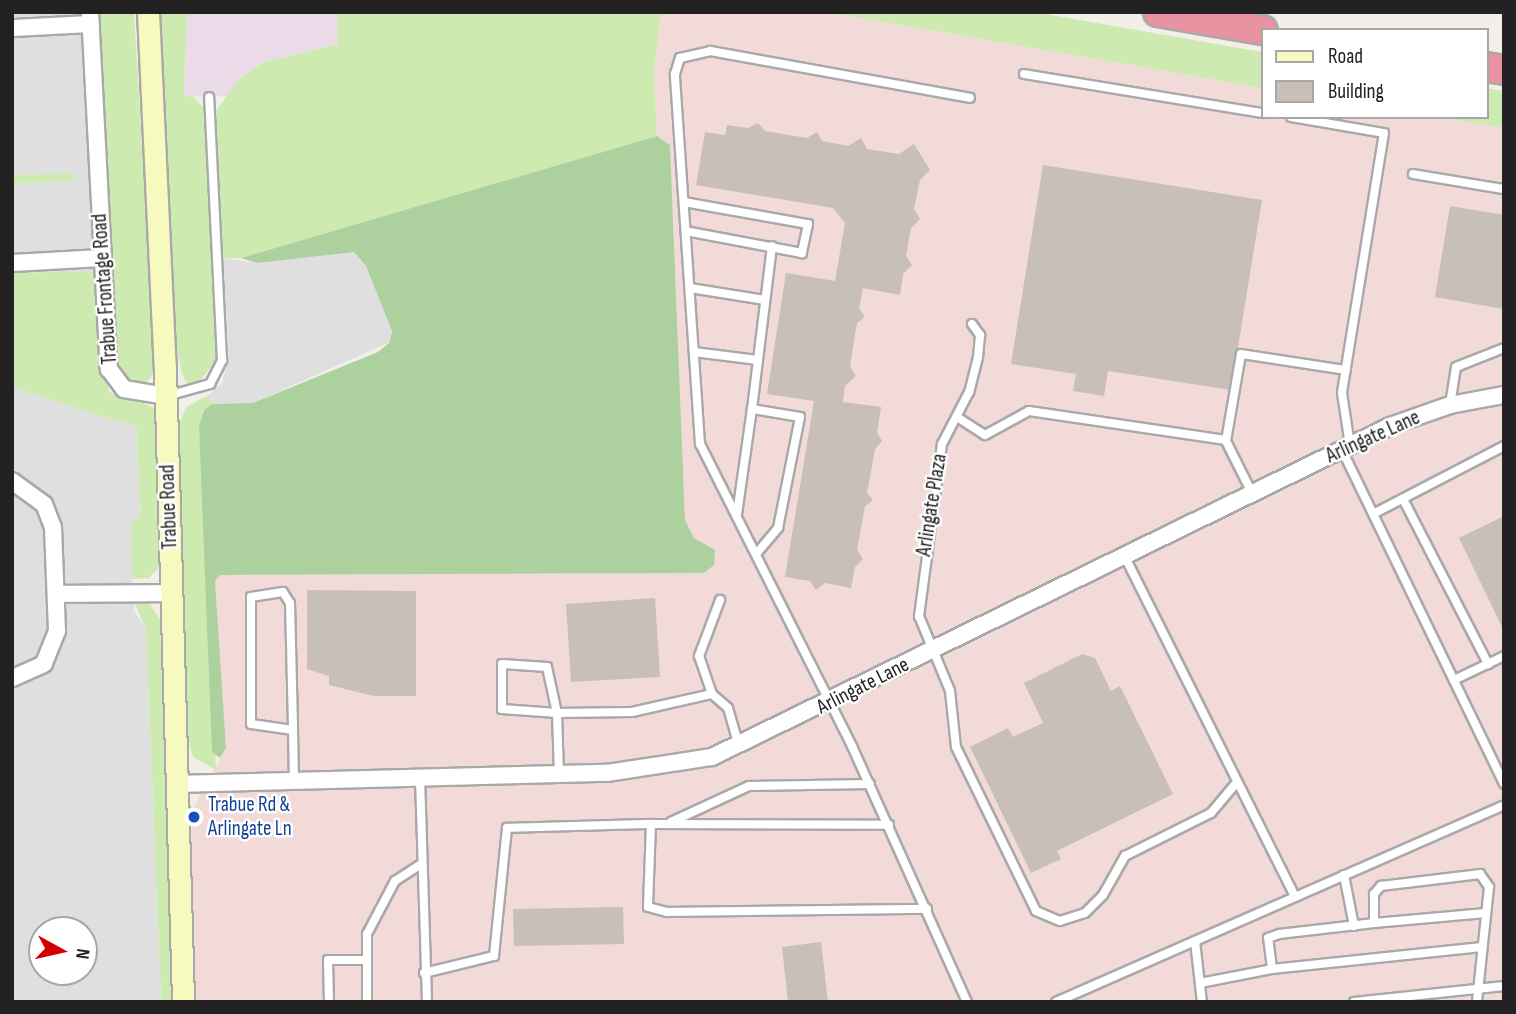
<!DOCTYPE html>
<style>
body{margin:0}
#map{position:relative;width:1516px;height:1014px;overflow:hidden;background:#f2efe9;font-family:"Sofia Sans Condensed",sans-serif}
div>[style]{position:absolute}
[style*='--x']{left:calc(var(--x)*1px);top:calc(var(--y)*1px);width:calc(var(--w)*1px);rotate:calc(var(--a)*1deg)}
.residential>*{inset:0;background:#e0dfdf}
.commercial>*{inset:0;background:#f2dad9}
.industrial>*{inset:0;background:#ebdbe8}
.grass>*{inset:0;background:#cdebb0}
.forest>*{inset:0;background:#add19e}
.building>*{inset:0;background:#c7bfb8}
.roads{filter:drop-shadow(2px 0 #a9a9a9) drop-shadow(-2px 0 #a9a9a9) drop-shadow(0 2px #a9a9a9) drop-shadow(0 -2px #a9a9a9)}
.lane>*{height:8px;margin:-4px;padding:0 4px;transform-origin:4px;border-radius:4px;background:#fff}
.street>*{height:16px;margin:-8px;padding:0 8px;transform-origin:8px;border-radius:8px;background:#fff}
.secondary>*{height:21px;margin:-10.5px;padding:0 10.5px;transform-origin:10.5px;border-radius:10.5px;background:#f7fabf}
.highway>*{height:28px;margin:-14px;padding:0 14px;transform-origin:14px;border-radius:14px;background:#e892a2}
.dots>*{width:19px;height:19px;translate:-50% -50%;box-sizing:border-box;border:4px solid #fff;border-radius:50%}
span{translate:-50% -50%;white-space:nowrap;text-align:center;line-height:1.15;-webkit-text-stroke:5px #fff;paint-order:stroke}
.street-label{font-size:21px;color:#222}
.transit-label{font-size:21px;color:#164399}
.left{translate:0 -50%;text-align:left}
.frame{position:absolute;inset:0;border:14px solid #222;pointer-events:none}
.legend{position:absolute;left:1261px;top:28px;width:228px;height:91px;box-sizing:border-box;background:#fff;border:2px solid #a7a7a7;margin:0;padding:9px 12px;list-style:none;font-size:21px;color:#222}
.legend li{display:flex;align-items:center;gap:14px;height:35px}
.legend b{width:35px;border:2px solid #a7a7a7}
.north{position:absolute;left:28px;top:916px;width:70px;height:70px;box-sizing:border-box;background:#fff;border:2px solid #a7a7a7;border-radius:50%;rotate:98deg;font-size:19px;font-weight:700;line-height:28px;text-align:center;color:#222}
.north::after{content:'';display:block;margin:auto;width:24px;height:32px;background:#d40000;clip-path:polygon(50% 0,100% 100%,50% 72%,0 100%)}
</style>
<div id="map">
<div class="residential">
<div style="clip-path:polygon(12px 12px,102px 12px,98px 23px,112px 271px,12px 273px,12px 184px,70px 181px,73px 173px,12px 175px)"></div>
<div style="clip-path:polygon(339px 249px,354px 252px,366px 266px,392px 330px,390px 342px,253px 403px,212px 404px,209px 395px,222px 383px,229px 357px,223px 258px,257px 263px)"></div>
<div style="clip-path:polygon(evenodd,12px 387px,136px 427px,141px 516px,131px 524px,132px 579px,134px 611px,146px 629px,161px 1002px,12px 1002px,12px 387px,42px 930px,84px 930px,84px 972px,42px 972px,42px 930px)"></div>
</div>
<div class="commercial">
<div style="clip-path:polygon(661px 12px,826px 12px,1262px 88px,1262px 117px,1438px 117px,1504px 128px,1504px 1002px,194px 1002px,191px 812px,226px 748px,215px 581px,220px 575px,704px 573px,715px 550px,694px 538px,685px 520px,670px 145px,657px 136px,654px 73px)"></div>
</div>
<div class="industrial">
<div style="clip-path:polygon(187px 12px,337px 12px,338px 44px,264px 62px,239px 79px,230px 96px,184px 97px)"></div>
</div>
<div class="grass">
<div style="clip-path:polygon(102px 12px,134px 12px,155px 371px,145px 385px,123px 382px,117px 371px,98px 22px)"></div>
<div style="clip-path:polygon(160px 12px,187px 12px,184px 96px,194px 97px,206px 111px,217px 359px,197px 385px,188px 384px,182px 375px,177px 348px)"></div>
<div style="clip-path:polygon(337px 12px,661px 12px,654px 73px,657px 136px,241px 258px,223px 258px,216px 111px,239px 79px,264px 62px,338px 44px)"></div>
<div style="clip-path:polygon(826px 12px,1034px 12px,1262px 52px,1262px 88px)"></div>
<div style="clip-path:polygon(1486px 88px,1504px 91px,1504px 128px,1438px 117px,1486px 117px)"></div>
<div style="clip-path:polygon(73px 173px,77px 177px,70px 181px,12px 184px,12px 175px)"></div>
<div style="clip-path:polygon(98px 271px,109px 392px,144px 403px,155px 409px,157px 419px,160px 566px,149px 578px,132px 579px,131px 524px,141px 516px,136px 427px,12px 387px,12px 273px)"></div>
<div style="clip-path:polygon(209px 395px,212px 404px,204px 410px,199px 426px,216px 770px,193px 757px,188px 739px,179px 424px,186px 407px)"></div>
<div style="clip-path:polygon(134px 602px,149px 603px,160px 619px,173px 1002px,161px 1002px,146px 629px)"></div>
</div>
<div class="forest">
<div style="clip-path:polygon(657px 136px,670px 145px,685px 520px,694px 538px,715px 550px,714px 565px,704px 573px,220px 575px,215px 581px,226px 748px,220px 758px,212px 752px,199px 426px,204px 410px,212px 404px,253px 403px,378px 352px,390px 342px,392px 331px,366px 266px,354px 252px,257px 263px,241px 258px)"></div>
</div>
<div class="building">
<div style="clip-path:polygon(758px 123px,765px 131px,807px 138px,817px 132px,822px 141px,848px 146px,861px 138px,867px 149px,899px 154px,914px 144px,930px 170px,920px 180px,914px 209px,920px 219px,911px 228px,906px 256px,912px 265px,903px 274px,900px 295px,863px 288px,859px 308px,865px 317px,857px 323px,850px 366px,856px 376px,845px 386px,843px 402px,881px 407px,877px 433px,882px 441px,875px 449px,867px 493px,873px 500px,865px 506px,857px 550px,863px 559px,855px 567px,851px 588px,825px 583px,816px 590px,810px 581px,785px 577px,814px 401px,767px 394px,786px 273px,835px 281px,845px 223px,833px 208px,696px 185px,705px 132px,725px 135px,727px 125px,748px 128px)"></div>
<div style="clip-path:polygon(1043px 165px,1262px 200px,1231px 390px,1108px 371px,1104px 396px,1073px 391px,1076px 374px,1011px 364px)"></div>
<div style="clip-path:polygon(1450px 206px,1504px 215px,1504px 309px,1435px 297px)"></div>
<div style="clip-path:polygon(1504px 516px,1504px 631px,1459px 538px)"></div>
<div style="clip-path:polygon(307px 590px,416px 591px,416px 696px,374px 696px,329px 685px,329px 676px,307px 669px)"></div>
<div style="clip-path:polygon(655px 598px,660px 677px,571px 682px,566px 604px)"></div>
<div style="clip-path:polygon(1082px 654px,1095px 658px,1111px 691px,1120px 686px,1173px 794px,1057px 851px,1061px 859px,1031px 873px,970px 747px,1008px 728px,1013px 737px,1043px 723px,1024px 683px)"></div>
<div style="clip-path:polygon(623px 907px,624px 944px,514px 946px,513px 909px)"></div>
<div style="clip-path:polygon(821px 942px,828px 1002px,788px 1002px,782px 947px)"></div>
</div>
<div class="roads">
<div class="lane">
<div style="--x:1024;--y:74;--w:241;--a:9.3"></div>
<div style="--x:1291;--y:117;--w:94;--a:9.8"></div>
<div style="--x:1384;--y:133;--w:263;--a:99.2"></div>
<div style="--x:1342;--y:393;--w:53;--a:81.3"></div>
<div style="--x:1413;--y:174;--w:92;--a:9.4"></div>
<div style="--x:684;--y:202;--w:126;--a:10.1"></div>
<div style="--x:808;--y:224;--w:30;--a:102"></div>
<div style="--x:802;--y:253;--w:118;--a:-169.3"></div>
<div style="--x:690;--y:288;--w:76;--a:9.1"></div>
<div style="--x:972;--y:324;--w:14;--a:54"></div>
<div style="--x:980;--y:335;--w:22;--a:95"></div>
<div style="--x:978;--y:357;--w:36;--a:104"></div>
<div style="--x:969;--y:392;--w:59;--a:117.4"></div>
<div style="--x:942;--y:444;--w:174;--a:97.6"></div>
<div style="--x:919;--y:616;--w:81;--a:67.5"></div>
<div style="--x:950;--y:691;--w:56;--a:83.9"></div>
<div style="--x:956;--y:747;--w:182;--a:64"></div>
<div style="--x:1036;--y:911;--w:26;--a:23"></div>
<div style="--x:1060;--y:921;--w:26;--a:-18"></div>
<div style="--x:1085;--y:913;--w:25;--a:-45"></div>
<div style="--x:1103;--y:895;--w:45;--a:-60.6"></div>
<div style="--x:1125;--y:856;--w:96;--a:-26.6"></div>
<div style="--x:1211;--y:813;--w:40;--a:-50"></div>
<div style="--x:694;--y:352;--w:64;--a:7.1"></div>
<div style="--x:167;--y:396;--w:45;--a:-15.6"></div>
<div style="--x:210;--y:384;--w:27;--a:-63"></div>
<div style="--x:222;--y:360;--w:263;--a:-92.8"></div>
<div style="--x:1450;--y:405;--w:38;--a:-81"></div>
<div style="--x:1456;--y:367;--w:52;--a:-21.6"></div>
<div style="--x:957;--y:417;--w:33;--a:33"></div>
<div style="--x:985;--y:435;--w:50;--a:-28.6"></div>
<div style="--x:1029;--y:411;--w:199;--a:8.4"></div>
<div style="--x:1342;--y:450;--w:371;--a:64.1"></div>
<div style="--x:1252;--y:493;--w:58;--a:-116.6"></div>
<div style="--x:1226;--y:441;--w:88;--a:-80.2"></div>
<div style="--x:1241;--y:354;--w:106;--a:8.7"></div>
<div style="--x:1403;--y:499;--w:186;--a:62.7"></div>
<div style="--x:737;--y:514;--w:106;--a:-81.9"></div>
<div style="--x:1373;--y:514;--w:148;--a:-27.4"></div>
<div style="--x:757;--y:553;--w:33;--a:-50"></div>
<div style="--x:778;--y:528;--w:113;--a:-78.8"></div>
<div style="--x:800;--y:417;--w:49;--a:-170.5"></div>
<div style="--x:752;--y:409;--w:164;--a:-83"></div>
<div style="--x:1125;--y:557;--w:380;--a:63.4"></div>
<div style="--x:1454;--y:680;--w:55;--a:-25.6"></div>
<div style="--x:712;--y:694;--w:21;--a:41"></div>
<div style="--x:728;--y:708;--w:40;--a:74"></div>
<div style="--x:293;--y:730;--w:42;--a:-171.9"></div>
<div style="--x:251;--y:724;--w:127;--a:-90"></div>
<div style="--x:251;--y:597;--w:32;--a:-9"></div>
<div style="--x:283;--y:592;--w:13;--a:58"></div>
<div style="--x:290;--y:603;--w:127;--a:88.6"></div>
<div style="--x:293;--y:730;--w:51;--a:88.9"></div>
<div style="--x:559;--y:774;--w:61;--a:-91.9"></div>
<div style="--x:557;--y:713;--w:47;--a:-102.3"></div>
<div style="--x:547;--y:667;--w:45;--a:-176.2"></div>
<div style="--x:502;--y:664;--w:45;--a:90"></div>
<div style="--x:502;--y:709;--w:55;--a:4.2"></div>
<div style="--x:557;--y:713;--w:75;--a:-0.8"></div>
<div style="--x:632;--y:712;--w:82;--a:-12.7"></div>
<div style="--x:712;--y:694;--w:40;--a:-108.9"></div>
<div style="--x:699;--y:656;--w:60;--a:-69.4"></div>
<div style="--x:420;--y:778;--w:224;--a:88.2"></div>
<div style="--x:671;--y:822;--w:86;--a:-24.8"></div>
<div style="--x:749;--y:786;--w:121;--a:-0.9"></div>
<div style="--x:651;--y:824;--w:238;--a:0.2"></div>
<div style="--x:1344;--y:875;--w:52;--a:78.9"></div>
<div style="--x:1374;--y:923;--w:112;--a:-5.1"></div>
<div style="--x:1195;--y:941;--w:61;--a:83.5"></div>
<div style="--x:1272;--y:969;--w:211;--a:-6"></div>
<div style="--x:424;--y:973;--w:72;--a:-13.7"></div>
<div style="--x:494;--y:956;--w:129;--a:-84.2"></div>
<div style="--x:507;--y:828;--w:144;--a:-1.6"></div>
<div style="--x:651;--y:824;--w:83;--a:92.1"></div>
<div style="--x:648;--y:907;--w:20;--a:15"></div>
<div style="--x:667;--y:912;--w:260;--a:-0.7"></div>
<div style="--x:1200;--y:983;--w:73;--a:-11"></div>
<div style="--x:1272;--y:969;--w:31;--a:-97"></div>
<div style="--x:1268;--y:938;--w:12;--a:-20"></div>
<div style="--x:1279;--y:934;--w:96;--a:-6.6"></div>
<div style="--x:1374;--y:923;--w:29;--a:-90"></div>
<div style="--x:1374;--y:894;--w:11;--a:-49"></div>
<div style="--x:1381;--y:886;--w:100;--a:-6.9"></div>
<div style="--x:1480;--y:874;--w:16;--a:55"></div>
<div style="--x:1489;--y:887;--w:116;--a:96"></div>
<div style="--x:329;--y:1002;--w:42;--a:-91.4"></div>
<div style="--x:328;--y:960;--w:38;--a:0"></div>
<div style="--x:367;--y:1002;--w:68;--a:-90"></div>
<div style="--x:367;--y:934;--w:60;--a:-62.2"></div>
<div style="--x:395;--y:881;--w:31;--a:-33"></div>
<div style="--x:967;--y:1002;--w:281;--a:-114.2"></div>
<div style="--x:852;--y:746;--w:338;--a:-116.7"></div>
<div style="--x:700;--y:444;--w:371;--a:-93.9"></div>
<div style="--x:675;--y:74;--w:17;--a:-73"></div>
<div style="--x:680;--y:58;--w:31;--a:-13"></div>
<div style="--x:710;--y:51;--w:264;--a:10.2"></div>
<div style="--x:1056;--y:1002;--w:489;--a:-23.7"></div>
<div style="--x:1354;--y:1002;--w:151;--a:-6.1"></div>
</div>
<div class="street">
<div style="--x:90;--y:12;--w:358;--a:87"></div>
<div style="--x:109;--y:369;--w:25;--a:53"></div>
<div style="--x:124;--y:389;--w:43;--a:9.5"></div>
<div style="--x:12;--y:28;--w:79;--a:-2.9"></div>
<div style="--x:12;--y:263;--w:90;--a:-3.2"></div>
<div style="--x:12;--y:481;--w:39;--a:36"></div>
<div style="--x:44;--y:504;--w:25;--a:69"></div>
<div style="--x:53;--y:527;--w:104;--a:87.8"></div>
<div style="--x:57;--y:631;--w:35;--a:112"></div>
<div style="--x:44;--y:664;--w:35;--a:156"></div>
<div style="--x:56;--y:594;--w:116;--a:-0.5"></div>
<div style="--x:176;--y:784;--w:431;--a:-1.5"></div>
<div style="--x:607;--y:773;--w:106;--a:-8.7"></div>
<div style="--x:712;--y:757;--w:754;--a:-26.02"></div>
<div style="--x:1390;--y:426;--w:64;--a:-19.3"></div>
<div style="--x:1450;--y:405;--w:55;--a:-10.5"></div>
</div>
<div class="secondary">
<div style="--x:148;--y:12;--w:356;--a:87.3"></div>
<div style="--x:165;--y:368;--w:634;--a:88.37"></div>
</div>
<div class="highway">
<div style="--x:1158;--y:12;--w:106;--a:9.8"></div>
<div style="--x:1486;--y:67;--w:18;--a:9"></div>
</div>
</div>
<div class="dots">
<div style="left:194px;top:817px;background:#1a4fb4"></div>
</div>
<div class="street-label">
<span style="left:105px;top:289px;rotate:-94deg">Trabue Frontage Road</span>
<span style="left:1373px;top:437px;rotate:-24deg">Arlingate Lane</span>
<span style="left:932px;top:505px;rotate:-81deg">Arlingate Plaza</span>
<span style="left:169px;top:507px;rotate:-92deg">Trabue Road</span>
<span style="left:863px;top:686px;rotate:-27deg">Arlingate Lane</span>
</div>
<div class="transit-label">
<span class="left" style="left:208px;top:817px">Trabue Rd &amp;<br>Arlingate Ln</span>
</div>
<div class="frame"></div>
<ul class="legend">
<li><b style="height:9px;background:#f7fabf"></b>Road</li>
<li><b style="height:19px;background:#c7bfb8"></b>Building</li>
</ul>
<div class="north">N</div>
</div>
